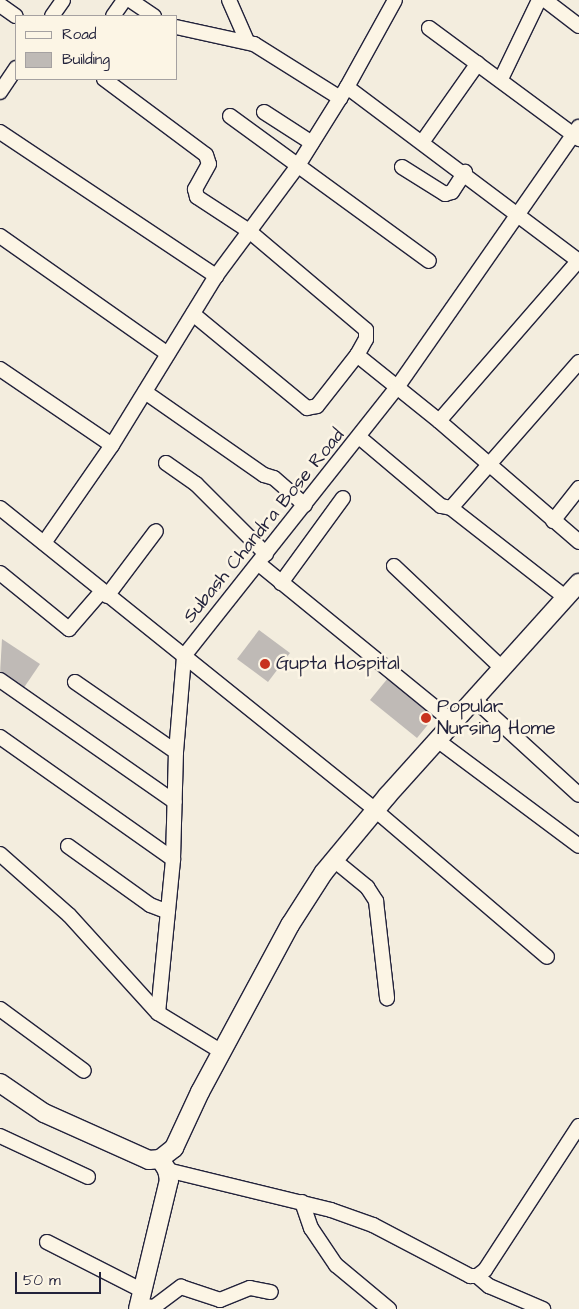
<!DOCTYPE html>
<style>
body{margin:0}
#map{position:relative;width:579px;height:1309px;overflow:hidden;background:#f3edde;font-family:"Architects Daughter",sans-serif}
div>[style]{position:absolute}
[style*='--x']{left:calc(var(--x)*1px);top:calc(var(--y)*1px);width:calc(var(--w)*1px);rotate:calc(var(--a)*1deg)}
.building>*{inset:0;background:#bfbab6}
.roads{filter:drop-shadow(1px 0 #22223b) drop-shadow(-1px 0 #22223b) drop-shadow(0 1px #22223b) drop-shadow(0 -1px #22223b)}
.minor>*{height:14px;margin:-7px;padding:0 7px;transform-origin:7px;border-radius:7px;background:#fcf5e5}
.major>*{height:18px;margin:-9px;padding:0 9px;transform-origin:9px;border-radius:9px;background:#fcf5e5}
.dots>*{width:14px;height:14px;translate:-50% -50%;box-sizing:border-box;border:2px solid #fcf5e5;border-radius:50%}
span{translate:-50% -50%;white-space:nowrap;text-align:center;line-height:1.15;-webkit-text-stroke:5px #fcf5e5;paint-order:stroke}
.street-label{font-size:19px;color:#22223b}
.poi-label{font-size:19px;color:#22223b}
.left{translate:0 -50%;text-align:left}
.legend{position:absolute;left:15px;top:15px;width:162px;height:65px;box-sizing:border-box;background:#fcf5e5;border:1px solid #a5a1a1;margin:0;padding:6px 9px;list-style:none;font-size:15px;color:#22223b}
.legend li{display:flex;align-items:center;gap:10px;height:25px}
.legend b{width:25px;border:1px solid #a5a1a1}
.scale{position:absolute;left:15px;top:1272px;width:86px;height:22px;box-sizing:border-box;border:2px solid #22223b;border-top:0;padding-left:6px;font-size:15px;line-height:18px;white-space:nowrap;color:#22223b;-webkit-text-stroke:4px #fcf5e5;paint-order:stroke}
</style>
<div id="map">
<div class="building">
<div style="clip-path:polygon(259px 630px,290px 653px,268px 682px,237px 659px)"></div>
<div style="clip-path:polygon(2px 639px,40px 664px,23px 689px,0 674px)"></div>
<div style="clip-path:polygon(388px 678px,435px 716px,417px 738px,370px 700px)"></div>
</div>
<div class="roads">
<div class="minor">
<div style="--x:130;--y:0;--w:29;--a:34"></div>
<div style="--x:229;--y:0;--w:45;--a:66.3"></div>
<div style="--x:545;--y:0;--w:43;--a:37.4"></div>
<div style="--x:0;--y:5;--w:19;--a:35"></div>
<div style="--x:52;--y:16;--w:19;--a:-55"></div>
<div style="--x:113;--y:16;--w:19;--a:-55"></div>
<div style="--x:176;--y:27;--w:80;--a:12.3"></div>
<div style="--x:254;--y:44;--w:102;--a:32.1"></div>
<div style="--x:429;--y:28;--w:187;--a:36.5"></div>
<div style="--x:104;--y:79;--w:127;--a:36.7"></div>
<div style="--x:206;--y:155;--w:9;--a:72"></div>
<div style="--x:209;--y:164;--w:29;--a:119"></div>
<div style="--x:195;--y:189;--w:8;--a:76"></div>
<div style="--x:197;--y:197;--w:62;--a:33.2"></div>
<div style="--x:249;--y:231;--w:153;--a:40.2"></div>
<div style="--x:366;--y:330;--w:9;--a:90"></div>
<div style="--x:366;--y:339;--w:18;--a:119"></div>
<div style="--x:357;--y:355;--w:105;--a:38.8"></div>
<div style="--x:501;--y:79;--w:88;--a:-64.3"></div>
<div style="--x:347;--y:87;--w:99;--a:-61.1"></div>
<div style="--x:0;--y:92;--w:29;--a:-56"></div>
<div style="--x:264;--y:112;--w:57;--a:32.9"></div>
<div style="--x:230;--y:116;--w:246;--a:36.1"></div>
<div style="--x:0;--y:132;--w:260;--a:33.7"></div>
<div style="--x:423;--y:141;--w:95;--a:-54.8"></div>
<div style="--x:402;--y:167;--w:51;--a:32.1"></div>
<div style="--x:445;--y:194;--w:7;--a:-16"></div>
<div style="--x:452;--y:192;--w:24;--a:-57"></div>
<div style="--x:0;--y:236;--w:205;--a:35.1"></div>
<div style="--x:579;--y:260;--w:213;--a:131"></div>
<div style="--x:439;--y:421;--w:185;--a:40.8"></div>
<div style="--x:193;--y:314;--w:148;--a:39.5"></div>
<div style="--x:307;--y:408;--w:10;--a:-11"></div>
<div style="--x:317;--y:406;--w:65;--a:-51.9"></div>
<div style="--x:0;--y:369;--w:135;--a:34.2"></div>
<div style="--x:145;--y:392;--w:145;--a:34.9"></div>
<div style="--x:264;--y:475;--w:10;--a:17"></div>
<div style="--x:274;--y:478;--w:41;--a:41.1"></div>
<div style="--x:359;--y:437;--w:107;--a:40.1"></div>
<div style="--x:441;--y:506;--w:10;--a:11"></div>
<div style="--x:451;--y:508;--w:194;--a:-48.8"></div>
<div style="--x:166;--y:463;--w:37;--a:35"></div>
<div style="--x:196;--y:484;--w:99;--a:45"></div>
<div style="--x:0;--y:508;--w:481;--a:38.8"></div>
<div style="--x:375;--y:810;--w:226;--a:40.5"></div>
<div style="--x:451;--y:508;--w:146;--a:38"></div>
<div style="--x:553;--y:521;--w:42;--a:-51.8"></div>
<div style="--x:44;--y:543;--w:119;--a:-55.2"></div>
<div style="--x:112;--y:445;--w:198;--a:-58.4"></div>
<div style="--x:216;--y:276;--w:136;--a:-53.4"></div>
<div style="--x:297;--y:167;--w:94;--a:-58"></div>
<div style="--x:347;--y:87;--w:290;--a:36.9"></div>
<div style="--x:259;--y:564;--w:250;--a:39.2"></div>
<div style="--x:394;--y:566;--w:149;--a:43.4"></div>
<div style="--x:0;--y:573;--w:89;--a:39.1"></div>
<div style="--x:69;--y:629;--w:49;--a:-49.1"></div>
<div style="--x:281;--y:583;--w:105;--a:-53.9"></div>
<div style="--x:107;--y:596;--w:81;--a:-53"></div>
<div style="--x:0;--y:680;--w:213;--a:34.9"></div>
<div style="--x:75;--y:682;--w:123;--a:34.7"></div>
<div style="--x:474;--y:699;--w:142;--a:42.4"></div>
<div style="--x:0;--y:737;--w:212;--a:35.2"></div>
<div style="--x:437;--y:740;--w:177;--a:36.7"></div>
<div style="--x:68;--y:846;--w:101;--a:35.7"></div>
<div style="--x:150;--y:905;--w:19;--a:21"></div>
<div style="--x:0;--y:854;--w:92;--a:41.5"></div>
<div style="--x:69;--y:915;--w:132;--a:47.8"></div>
<div style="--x:158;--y:1013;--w:75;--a:31.4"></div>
<div style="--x:334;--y:860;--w:43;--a:39.3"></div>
<div style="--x:367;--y:887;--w:17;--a:57"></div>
<div style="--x:376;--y:901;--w:98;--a:83.5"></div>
<div style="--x:0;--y:1009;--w:104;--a:36.4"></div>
<div style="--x:158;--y:1013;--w:155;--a:-84.4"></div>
<div style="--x:173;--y:859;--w:107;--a:-88.4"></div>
<div style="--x:176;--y:752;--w:96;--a:-85.2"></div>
<div style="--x:184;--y:656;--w:345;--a:-51.6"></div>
<div style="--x:398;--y:386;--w:316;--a:-55.1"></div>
<div style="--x:0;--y:1136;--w:97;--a:25"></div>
<div style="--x:167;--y:1170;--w:169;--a:13.7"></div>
<div style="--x:331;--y:1210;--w:45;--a:19.7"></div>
<div style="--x:373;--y:1225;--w:110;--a:27.7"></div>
<div style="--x:470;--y:1276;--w:7;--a:0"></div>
<div style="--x:477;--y:1276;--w:10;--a:-37"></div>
<div style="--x:485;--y:1270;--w:172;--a:-56.9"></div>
<div style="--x:302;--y:1202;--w:28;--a:71"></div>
<div style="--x:311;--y:1228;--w:45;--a:56"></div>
<div style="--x:336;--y:1265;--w:69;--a:39.7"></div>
<div style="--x:47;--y:1242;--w:108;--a:27"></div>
<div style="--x:477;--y:1276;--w:16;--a:40"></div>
<div style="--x:489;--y:1286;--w:59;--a:23.1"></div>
<div style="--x:139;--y:1305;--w:15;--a:8"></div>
<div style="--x:154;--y:1307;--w:34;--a:-37"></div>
<div style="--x:181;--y:1287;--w:41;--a:18.4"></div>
<div style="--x:220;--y:1300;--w:32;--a:-22"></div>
<div style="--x:250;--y:1288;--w:21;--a:11"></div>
</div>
<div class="major">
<div style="--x:0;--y:1083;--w:53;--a:34.3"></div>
<div style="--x:44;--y:1113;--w:115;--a:24.1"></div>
<div style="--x:149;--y:1160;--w:11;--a:-5"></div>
<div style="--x:160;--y:1159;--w:18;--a:-38"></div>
<div style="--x:174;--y:1148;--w:62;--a:-65.1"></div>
<div style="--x:200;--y:1092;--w:190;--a:-61.7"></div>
<div style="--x:290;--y:925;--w:63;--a:-57.3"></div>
<div style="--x:324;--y:872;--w:99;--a:-50.3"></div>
<div style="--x:387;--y:796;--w:287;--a:-48"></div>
<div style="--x:138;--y:1309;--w:133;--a:-76.5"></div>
<div style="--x:169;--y:1180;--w:10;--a:-101"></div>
<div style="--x:167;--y:1170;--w:13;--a:-122"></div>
</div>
</div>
<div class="dots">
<div style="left:265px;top:664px;background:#c8321e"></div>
<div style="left:426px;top:718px;background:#c8321e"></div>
</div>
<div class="street-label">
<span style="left:264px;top:526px;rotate:-51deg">Subash Chandra Bose Road</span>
</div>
<div class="poi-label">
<span class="left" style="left:276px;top:664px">Gupta Hospital</span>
<span class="left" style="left:437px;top:718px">Popular<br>Nursing Home</span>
</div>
<ul class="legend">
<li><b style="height:6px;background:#fcf5e5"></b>Road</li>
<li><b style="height:14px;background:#bfbab6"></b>Building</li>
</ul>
<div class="scale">50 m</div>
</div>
